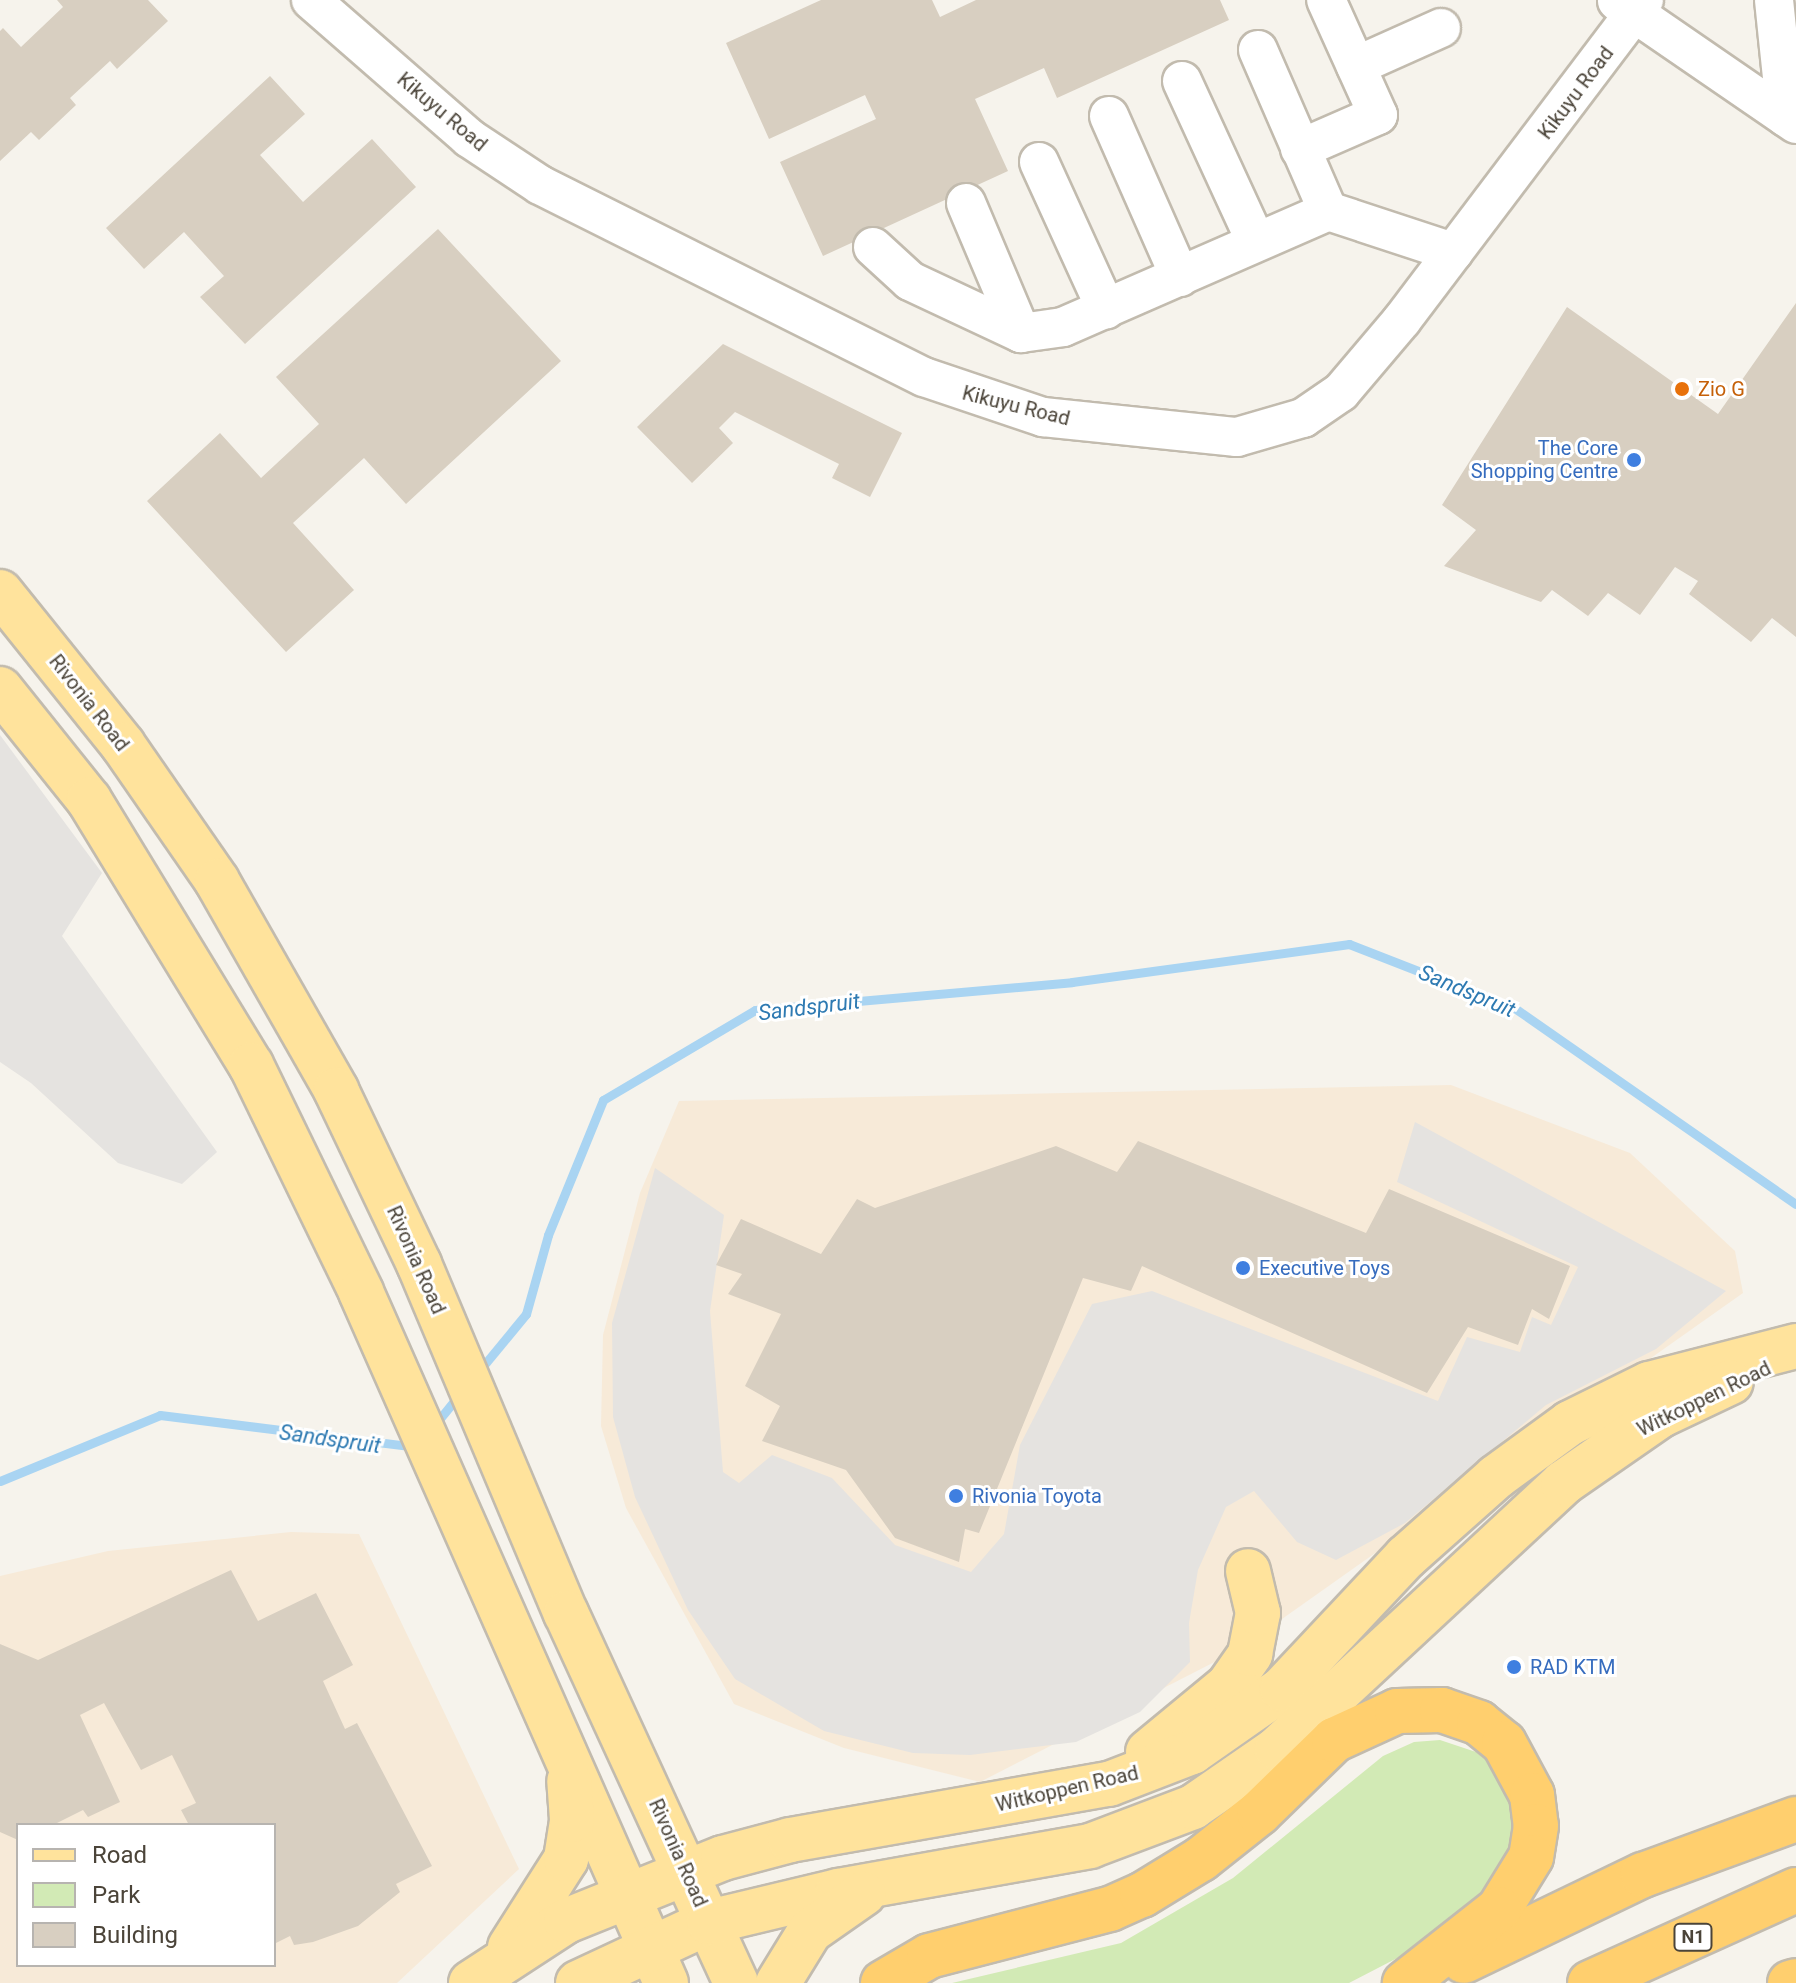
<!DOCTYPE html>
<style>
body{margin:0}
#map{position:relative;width:1796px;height:1983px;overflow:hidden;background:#f6f3ec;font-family:Roboto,sans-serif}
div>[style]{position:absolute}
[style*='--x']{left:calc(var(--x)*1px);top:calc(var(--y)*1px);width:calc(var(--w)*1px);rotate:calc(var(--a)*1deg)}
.commercial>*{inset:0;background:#f7ead8}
.green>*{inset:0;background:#d2eab5}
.parking>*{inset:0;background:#e5e3e0}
.stream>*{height:9px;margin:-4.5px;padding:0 4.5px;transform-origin:4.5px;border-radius:4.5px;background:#a9d4f2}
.building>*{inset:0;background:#d8cfc1}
.roads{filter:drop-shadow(2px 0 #c2bbae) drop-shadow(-2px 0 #c2bbae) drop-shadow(0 2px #c2bbae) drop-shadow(0 -2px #c2bbae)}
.minor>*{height:38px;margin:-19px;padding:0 19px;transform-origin:19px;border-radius:19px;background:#fff}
.major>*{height:44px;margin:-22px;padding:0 22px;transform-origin:22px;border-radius:22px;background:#ffe39c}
.highway>*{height:44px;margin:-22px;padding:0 22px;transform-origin:22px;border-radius:22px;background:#ffcf6e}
.dots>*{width:22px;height:22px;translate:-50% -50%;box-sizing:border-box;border:4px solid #fff;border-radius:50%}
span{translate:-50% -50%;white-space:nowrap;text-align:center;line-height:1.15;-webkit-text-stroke:6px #fff;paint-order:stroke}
.shield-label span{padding:2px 6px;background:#fff;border:2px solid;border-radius:6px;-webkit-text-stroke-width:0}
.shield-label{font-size:18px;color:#4b4439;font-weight:700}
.street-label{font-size:20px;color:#4b4439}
.food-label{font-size:20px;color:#c56008}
.left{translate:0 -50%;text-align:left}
.shop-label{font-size:20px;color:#366cbe}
.right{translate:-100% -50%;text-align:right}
.water-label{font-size:22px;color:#2e7ab2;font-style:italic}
.legend{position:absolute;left:16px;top:1823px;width:260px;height:144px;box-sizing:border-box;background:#fff;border:2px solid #b7b4b0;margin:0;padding:10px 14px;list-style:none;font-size:24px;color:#4b4439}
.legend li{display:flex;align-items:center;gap:16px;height:40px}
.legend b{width:40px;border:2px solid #b7b4b0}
</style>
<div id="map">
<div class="commercial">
<div style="clip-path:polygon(1451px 1085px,1630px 1153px,1735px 1251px,1743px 1293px,1238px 1650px,980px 1782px,844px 1748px,734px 1704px,626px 1508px,601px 1426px,603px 1335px,640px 1193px,679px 1101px)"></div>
<div style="clip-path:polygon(evenodd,291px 1532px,359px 1534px,519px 1869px,397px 1983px,0 1983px,0 1576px,108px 1551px,291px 1532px,18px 1825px,274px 1825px,274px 1965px,18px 1965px,18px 1825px)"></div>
</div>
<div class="green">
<div style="clip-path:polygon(1440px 1740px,1476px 1752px,1500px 1771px,1527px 1840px,1463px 1924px,1349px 1983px,952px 1983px,1121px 1943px,1233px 1878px,1383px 1756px,1414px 1742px)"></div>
</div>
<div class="parking">
<div style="clip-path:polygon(0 735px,102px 873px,62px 936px,217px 1152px,182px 1184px,118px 1163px,31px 1083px,0 1062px)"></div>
<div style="clip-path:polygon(1415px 1122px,1726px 1291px,1656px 1349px,1546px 1405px,1405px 1523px,1336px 1560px,1297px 1542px,1254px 1491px,1226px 1507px,1198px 1570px,1189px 1623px,1190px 1662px,1140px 1712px,1076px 1742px,970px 1755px,913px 1753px,824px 1731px,735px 1679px,688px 1610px,635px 1497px,613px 1417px,612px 1323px,655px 1168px,724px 1215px,710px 1311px,723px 1472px,739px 1483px,772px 1455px,832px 1478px,895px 1545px,971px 1572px,1004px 1534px,1020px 1445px,1092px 1304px,1152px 1291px,1438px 1401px,1467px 1337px,1520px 1352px,1532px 1317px,1551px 1325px,1578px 1267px,1397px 1182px)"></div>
</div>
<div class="stream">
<div style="--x:479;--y:1371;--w:74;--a:-50.5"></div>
<div style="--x:526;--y:1314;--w:82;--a:-74.4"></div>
<div style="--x:548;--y:1235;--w:146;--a:-67.8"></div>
<div style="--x:603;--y:1100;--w:177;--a:-30.6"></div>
<div style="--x:755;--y:1010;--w:318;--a:-5"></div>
<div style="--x:1072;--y:982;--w:280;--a:-7.8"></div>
<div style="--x:1349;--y:944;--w:179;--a:21.3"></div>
<div style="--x:1516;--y:1009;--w:341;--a:34.9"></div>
<div style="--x:433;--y:1427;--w:41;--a:-50.9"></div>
<div style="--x:0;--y:1481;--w:173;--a:-22.4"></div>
<div style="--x:160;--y:1415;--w:258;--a:7.1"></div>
</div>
<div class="building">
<div style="clip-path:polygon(57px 0,148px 0,168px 21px,117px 69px,110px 61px,70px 98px,76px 105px,39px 140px,31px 132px,0 161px,0 31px,3px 28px,21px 47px,63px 7px)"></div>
<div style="clip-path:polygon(821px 0,932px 0,940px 17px,976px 0,1220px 0,1229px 20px,1057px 98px,1044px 68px,975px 99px,1008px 171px,823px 256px,780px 162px,876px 119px,865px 95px,769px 139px,726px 43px)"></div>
<div style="clip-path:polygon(270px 76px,305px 114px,260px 155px,303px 202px,372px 139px,416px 187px,245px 344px,200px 297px,224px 276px,184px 232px,144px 269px,106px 228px)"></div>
<div style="clip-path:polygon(438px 229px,561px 361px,406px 504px,364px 458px,293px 523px,354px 590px,286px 652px,147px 501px,220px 433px,261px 478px,319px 424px,276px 377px)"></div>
<div style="clip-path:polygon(1796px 303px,1796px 637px,1772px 618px,1751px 642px,1689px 594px,1698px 581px,1675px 567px,1640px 615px,1608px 593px,1588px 616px,1552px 590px,1541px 602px,1444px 566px,1476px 530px,1442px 505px,1567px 307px,1718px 414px)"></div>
<div style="clip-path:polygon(723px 344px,902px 433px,870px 497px,832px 478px,839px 464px,735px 412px,719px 428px,733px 443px,692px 483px,637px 427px)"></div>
<div style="clip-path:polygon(1138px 1141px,1366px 1233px,1389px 1189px,1570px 1266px,1549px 1319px,1532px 1309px,1518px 1345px,1468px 1327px,1427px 1393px,1142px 1266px,1131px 1291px,1083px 1278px,979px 1533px,965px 1529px,959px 1562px,895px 1538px,846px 1470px,762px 1441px,780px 1406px,745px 1386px,781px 1314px,728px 1294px,742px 1274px,716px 1265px,741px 1219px,821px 1254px,857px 1199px,875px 1208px,1056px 1146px,1117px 1172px)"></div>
<div style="clip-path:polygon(231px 1570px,258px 1621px,316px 1593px,353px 1665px,323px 1681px,345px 1729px,357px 1723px,432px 1866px,396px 1884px,400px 1892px,358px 1926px,313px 1942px,294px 1945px,290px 1936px,274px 1944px,274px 1825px,189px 1825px,181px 1810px,196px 1803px,172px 1755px,141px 1770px,104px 1703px,80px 1715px,120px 1802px,88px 1817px,83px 1810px,53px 1825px,18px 1825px,18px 1840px,0 1832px,0 1644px,38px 1660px)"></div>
</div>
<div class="roads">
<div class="minor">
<div style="--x:311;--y:0;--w:210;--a:41.1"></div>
<div style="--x:469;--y:138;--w:85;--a:33.5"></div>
<div style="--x:540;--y:185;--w:429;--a:26.6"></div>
<div style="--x:924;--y:377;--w:126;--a:18.6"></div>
<div style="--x:1043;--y:417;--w:195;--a:5.9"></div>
<div style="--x:1237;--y:437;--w:69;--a:-16.1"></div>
<div style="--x:1303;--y:418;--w:46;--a:-34.4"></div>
<div style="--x:1341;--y:392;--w:94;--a:-49.7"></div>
<div style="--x:1402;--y:320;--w:401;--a:-52.9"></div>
<div style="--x:1774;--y:0;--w:118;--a:84.1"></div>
<div style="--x:1617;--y:1;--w:217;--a:34.5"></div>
<div style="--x:1258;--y:50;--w:176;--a:66.5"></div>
<div style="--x:1356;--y:66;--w:93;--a:-24.1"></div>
<div style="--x:1182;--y:81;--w:177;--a:65.3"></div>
<div style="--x:1109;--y:116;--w:176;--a:66.2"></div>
<div style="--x:1300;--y:149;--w:85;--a:-23.6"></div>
<div style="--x:1378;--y:115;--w:126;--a:-114.3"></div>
<div style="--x:1039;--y:162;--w:162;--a:65.5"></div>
<div style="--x:966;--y:203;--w:141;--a:67.1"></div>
<div style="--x:873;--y:247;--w:50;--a:42.6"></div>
<div style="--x:910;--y:281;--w:123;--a:25.1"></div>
<div style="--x:1021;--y:333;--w:42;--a:-8.1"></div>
<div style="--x:1063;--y:327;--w:289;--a:-23.6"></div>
<div style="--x:1328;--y:211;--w:132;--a:18.2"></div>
</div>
<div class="major">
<div style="--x:0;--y:592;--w:196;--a:51.2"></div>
<div style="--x:123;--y:745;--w:165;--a:55.3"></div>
<div style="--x:217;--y:881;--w:241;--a:60.3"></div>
<div style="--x:336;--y:1090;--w:193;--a:64.5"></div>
<div style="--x:419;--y:1264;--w:379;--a:67.2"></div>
<div style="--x:566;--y:1613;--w:407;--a:65.3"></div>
<div style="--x:0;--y:689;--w:142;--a:51.3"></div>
<div style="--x:89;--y:800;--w:311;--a:58.6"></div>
<div style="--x:251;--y:1065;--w:252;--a:64.1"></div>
<div style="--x:361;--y:1292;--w:755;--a:66.18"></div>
<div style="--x:1148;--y:1752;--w:104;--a:-39.5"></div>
<div style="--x:1228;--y:1686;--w:39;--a:-55"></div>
<div style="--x:1250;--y:1654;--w:42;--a:-79"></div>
<div style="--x:1258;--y:1613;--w:43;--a:-103.4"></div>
<div style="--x:510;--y:1947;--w:104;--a:-57.5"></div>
<div style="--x:566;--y:1859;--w:39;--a:-81"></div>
<div style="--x:572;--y:1820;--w:39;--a:-94"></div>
<div style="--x:471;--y:1983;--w:113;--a:-33.1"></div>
<div style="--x:566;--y:1921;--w:169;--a:-21.9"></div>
<div style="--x:723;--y:1858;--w:69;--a:-15"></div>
<div style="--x:790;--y:1840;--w:324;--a:-10"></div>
<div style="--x:1109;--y:1784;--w:89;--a:-21.1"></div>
<div style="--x:1192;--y:1752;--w:110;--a:-35"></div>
<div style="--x:1282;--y:1689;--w:181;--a:-46.8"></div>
<div style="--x:1406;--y:1557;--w:120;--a:-41.6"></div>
<div style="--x:1496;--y:1477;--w:92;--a:-36.1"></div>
<div style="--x:1570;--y:1423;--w:88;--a:-26.3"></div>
<div style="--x:1649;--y:1384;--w:152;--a:-14.5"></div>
<div style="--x:578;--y:1983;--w:145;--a:-25"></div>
<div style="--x:709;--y:1922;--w:133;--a:-13.5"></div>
<div style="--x:838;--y:1891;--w:256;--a:-10.1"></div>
<div style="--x:1090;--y:1846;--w:110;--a:-20.7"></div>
<div style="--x:1193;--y:1807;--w:102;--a:-34.6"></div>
<div style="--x:1277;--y:1749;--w:391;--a:-42.9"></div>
<div style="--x:1563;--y:1483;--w:119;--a:-34.8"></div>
<div style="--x:1661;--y:1415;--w:77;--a:-25.2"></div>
<div style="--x:778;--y:1983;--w:61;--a:-58.4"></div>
<div style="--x:810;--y:1931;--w:65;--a:-34.9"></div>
</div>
<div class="highway">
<div style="--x:1464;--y:1961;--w:199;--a:-25.7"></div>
<div style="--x:1643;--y:1875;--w:163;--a:-20.1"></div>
<div style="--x:883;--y:1983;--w:53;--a:-30.4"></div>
<div style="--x:929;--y:1956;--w:187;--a:-14.6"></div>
<div style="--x:1110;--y:1909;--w:35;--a:-24"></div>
<div style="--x:1142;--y:1895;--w:69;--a:-31.4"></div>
<div style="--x:1201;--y:1859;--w:74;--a:-38.4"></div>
<div style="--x:1259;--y:1813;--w:105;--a:-44.2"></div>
<div style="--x:1334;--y:1740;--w:69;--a:-24.7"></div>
<div style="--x:1397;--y:1711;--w:45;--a:-1.3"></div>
<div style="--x:1442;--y:1710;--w:39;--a:19"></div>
<div style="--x:1479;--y:1723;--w:32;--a:39"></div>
<div style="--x:1504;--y:1743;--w:59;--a:61.7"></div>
<div style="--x:1532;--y:1795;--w:31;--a:83"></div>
<div style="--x:1536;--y:1826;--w:31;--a:99"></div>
<div style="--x:1531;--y:1857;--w:61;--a:121.6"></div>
<div style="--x:1499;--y:1909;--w:120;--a:141.8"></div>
<div style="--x:1590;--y:1983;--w:226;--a:-24.3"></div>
<div style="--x:1790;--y:1983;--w:6;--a:-18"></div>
</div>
</div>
<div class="dots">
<div style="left:1682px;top:389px;background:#e8710a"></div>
<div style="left:1634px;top:460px;background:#3f7fe0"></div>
<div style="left:1243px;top:1268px;background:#3f7fe0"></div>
<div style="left:956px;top:1496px;background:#3f7fe0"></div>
<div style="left:1514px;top:1667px;background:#3f7fe0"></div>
</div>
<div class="shield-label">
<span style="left:1693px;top:1937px">N1</span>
</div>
<div class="street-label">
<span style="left:1576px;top:93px;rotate:-53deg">Kikuyu Road</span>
<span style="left:442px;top:112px;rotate:40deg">Kikuyu Road</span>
<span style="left:1016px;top:406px;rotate:14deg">Kikuyu Road</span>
<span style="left:89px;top:703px;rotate:52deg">Rivonia Road</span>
<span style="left:416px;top:1260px;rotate:66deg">Rivonia Road</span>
<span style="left:1704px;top:1399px;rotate:-26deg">Witkoppen Road</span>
<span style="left:1067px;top:1789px;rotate:-13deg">Witkoppen Road</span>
<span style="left:678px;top:1853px;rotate:66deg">Rivonia Road</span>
</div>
<div class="food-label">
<span class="left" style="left:1698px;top:389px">Zio G</span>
</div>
<div class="shop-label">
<span class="right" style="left:1618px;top:460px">The Core<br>Shopping Centre</span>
<span class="left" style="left:1259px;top:1268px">Executive Toys</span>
<span class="left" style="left:972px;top:1496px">Rivonia Toyota</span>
<span class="left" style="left:1530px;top:1667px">RAD KTM</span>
</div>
<div class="water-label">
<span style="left:1467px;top:991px;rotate:23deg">Sandspruit</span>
<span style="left:809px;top:1007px;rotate:-7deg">Sandspruit</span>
<span style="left:330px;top:1439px;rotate:8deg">Sandspruit</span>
</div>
<ul class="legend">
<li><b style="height:10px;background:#ffe39c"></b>Road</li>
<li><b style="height:22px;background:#d2eab5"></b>Park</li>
<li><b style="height:22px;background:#d8cfc1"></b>Building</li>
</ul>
</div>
